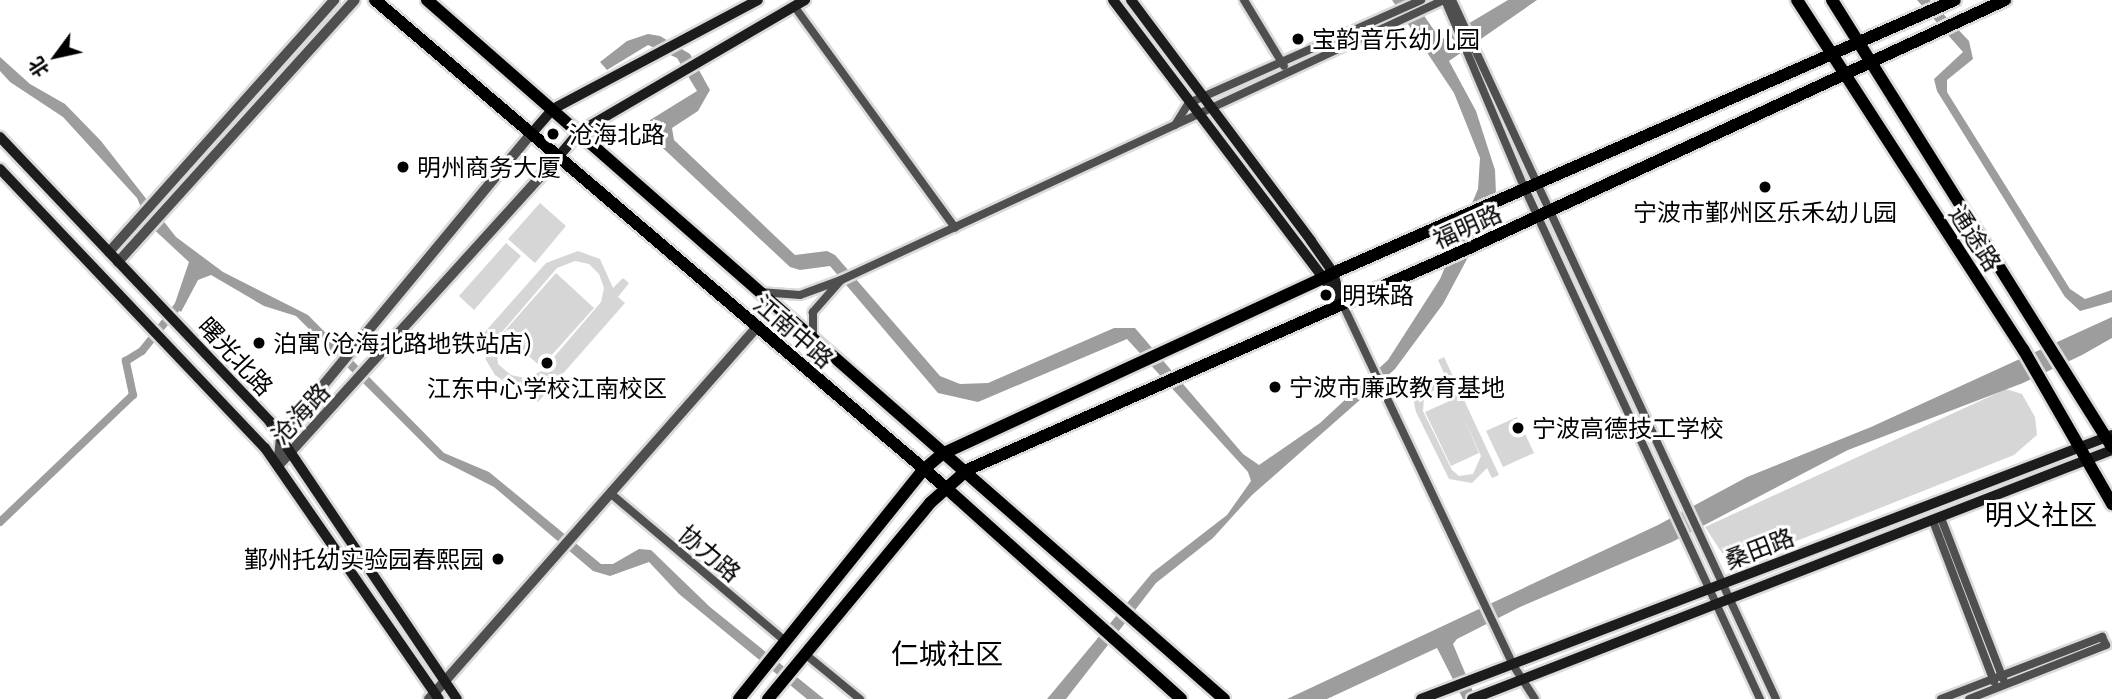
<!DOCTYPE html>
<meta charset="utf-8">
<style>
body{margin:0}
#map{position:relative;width:2112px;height:699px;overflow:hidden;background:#fff;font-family:Manrope,"Noto Sans SC",sans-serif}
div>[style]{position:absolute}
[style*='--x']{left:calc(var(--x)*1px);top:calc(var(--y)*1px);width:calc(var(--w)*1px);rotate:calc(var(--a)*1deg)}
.green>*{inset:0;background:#d6d6d6}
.water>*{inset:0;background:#9d9d9d}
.canal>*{height:8px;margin:-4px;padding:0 4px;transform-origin:4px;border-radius:4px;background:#9d9d9d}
.roads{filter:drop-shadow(2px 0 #dbdbdb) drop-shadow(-2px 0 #dbdbdb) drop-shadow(0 2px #dbdbdb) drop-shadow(0 -2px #dbdbdb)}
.minor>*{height:8px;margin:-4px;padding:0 4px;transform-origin:4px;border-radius:4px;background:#4f4f4f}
.tertiary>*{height:10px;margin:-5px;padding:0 5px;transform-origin:5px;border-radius:5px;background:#4f4f4f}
.secondary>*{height:10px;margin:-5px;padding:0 5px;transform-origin:5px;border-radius:5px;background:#1c1c1c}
.primary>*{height:12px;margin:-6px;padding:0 6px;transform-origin:6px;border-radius:6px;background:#000}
.dots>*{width:19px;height:19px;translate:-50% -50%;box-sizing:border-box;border:4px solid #fff;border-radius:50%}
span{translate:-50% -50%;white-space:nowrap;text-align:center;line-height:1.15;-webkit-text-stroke:6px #fff;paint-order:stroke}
.poi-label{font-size:24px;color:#000}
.left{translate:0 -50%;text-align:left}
.right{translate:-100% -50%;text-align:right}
.street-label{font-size:24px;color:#000}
.quarter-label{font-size:28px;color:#000}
.north{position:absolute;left:21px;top:21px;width:70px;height:70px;-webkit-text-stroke:5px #fff;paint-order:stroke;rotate:237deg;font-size:19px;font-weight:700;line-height:28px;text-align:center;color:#000}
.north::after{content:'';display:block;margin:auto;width:24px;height:32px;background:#000;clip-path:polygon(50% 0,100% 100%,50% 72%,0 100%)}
</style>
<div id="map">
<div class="green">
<div style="clip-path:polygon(540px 203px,566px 226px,535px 263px,508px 239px)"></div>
<div style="clip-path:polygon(506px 243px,521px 256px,474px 310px,459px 296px)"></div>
<div style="clip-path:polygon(evenodd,578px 251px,600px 259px,613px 288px,623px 278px,629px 283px,618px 297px,625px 303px,538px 402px,523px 391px,526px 387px,506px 383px,495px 375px,486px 360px,483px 334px,546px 263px,578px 251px,575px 261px,589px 264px,599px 274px,604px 288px,601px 302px,542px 371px,525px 378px,511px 375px,498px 364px,496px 339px,557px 268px,575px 261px)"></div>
<div style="clip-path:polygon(556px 273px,594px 308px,541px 367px,503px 333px)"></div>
<div style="clip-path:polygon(evenodd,1444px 357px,1499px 475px,1492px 478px,1487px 468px,1472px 483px,1449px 479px,1416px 412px,1414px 403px,1421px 386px,1432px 380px,1448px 382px,1438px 360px,1444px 357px,1434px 390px,1444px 390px,1454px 399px,1425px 412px,1451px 466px,1479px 453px,1463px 416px,1481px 456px,1473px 474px,1459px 476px,1452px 470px,1423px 411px,1424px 398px,1434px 390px)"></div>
<div style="clip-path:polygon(2006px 389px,2022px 394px,2035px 417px,2037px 435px,2014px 455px,1741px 563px,1724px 556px,1705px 527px)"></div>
<div style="clip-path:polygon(1517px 417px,1534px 453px,1503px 467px,1486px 431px)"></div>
</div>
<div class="water">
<div style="clip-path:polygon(1392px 0,1413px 0,1441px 40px,1508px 0,1537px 0,1449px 61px,1476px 111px,1495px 170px,1496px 194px,1482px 231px,1443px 304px,1395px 369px,1252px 495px,1213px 538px,1156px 583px,1066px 699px,1047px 699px,1152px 573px,1227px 515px,1251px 481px,1248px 472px,1127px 339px,978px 402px,938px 393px,830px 266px,800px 270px,790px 267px,650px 136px,647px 128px,650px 120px,697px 91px,677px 58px,648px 45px,607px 70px,600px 62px,627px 41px,648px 34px,660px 36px,690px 54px,710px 90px,698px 111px,672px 128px,674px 140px,795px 255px,827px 251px,835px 255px,940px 376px,960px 384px,988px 383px,1114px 328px,1135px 328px,1243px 454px,1259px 465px,1320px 423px,1388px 360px,1440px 279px,1478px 189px,1480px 158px,1454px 93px)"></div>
<div style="clip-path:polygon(1917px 0,1930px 0,1969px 41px,1973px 59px,1947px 80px,1947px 92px,2070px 289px,2085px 299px,2112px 290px,2112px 302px,2080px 311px,2065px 297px,1937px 91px,1934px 79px,1963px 52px)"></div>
<div style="clip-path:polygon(0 57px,30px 84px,65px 104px,101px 141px,176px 237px,223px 272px,308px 315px,444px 453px,489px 472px,601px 564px,613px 564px,639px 549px,651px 550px,710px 607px,824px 699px,807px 699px,679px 594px,649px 562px,610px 576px,593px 571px,494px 487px,439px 459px,296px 316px,264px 306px,211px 275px,198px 280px,181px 312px,174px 306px,189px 262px,148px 224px,137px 198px,63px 117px,10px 82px,0 71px)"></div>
<div style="clip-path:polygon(2112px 317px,2112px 338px,2082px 355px,2023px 383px,1848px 450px,1672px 542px,1520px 607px,1457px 639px,1453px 644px,1476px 699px,1463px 699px,1437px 648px,1327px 699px,1287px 699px,1658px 525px,1747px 477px,1871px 427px)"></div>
</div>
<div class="canal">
<div style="--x:0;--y:522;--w:184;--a:-43.7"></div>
<div style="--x:133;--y:395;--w:35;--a:-102"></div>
<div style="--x:126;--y:361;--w:19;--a:-32"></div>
<div style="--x:142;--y:351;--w:64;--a:-51.3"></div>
</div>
<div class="roads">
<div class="minor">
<div style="--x:1244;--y:0;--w:77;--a:58.8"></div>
<div style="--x:1445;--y:0;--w:205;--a:67.1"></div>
<div style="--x:1525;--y:189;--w:562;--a:65.26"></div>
<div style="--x:1452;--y:0;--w:770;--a:65.13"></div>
<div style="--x:794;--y:6;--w:274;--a:54"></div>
<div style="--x:1175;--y:125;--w:26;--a:-58"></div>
<div style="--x:1189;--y:103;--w:254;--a:-23.9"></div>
<div style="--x:841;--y:280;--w:665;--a:-24.91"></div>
<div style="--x:760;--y:292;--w:40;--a:4.3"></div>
<div style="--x:800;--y:295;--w:44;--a:-20.1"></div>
<div style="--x:841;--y:280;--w:43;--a:131.2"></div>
<div style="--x:813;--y:312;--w:28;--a:90"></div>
<div style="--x:1342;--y:303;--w:400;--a:64.7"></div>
<div style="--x:1513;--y:665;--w:40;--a:57.1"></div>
<div style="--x:610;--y:493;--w:229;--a:40.2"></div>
<div style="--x:1941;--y:518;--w:173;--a:68.9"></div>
<div style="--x:1933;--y:521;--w:172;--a:69.2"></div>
<div style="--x:805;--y:654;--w:71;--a:39.3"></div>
<div style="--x:1941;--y:699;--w:173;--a:-21.1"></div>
<div style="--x:2102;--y:637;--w:9;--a:63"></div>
<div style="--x:2106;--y:645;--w:147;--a:158.5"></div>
</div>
<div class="tertiary">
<div style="--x:109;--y:252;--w:338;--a:-48.2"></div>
<div style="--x:118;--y:262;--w:353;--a:-47.9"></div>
<div style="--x:278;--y:466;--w:30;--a:-84"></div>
<div style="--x:281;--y:436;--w:393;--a:-50.4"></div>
<div style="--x:278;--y:466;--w:418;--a:-47.8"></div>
<div style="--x:429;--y:699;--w:496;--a:-48.6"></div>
</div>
<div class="secondary">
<div style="--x:1113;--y:0;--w:380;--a:52.9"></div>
<div style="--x:1131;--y:0;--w:301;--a:53.2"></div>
<div style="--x:1311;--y:241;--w:39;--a:55"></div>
<div style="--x:1333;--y:273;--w:25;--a:74"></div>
<div style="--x:532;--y:133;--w:32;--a:-49"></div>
<div style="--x:553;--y:109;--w:232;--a:-28"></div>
<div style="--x:0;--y:137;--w:393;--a:46.5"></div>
<div style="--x:270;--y:422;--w:334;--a:56"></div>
<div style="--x:559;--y:156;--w:31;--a:-50"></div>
<div style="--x:579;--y:132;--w:262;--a:-30.3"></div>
<div style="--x:0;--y:169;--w:385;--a:46.5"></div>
<div style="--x:265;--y:448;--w:305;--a:55.3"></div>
<div style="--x:1421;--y:699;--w:740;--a:-20.91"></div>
<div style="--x:1472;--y:699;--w:687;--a:-21.26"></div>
</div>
<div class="primary">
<div style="--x:375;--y:0;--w:750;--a:40.51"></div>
<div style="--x:945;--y:487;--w:317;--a:41.9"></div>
<div style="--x:427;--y:0;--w:1060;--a:41.25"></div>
<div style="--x:1797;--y:0;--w:416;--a:57.1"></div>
<div style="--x:2023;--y:349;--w:179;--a:60.1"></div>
<div style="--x:1832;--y:0;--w:527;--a:57.94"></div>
<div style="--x:739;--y:699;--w:294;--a:-51.2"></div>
<div style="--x:923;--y:470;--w:25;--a:-40"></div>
<div style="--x:942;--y:454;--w:431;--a:-24.8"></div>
<div style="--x:1333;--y:273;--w:679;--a:-23.7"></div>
<div style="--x:768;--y:699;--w:254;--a:-50.4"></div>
<div style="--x:930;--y:503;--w:50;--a:-41.7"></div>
<div style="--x:967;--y:470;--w:547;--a:-23.85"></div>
<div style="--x:1467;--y:249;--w:593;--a:-24.84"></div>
</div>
</div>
<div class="dots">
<div style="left:1298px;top:39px;background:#000"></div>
<div style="left:553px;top:134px;background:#000"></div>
<div style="left:403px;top:167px;background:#000"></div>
<div style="left:1765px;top:187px;background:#000"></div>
<div style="left:1326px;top:295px;background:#000"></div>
<div style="left:259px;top:343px;background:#000"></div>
<div style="left:547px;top:363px;background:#000"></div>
<div style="left:1275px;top:387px;background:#000"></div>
<div style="left:1518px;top:428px;background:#000"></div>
<div style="left:498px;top:559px;background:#000"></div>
</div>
<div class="poi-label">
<span class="left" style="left:1312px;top:39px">宝韵音乐幼儿园</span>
<span class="left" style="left:569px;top:134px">沧海北路</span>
<span class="left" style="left:417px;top:167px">明州商务大厦</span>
<span style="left:1765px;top:212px">宁波市鄞州区乐禾幼儿园</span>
<span class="left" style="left:1342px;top:295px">明珠路</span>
<span class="left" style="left:273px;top:343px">泊寓(沧海北路地铁站店)</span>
<span class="left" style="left:1289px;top:387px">宁波市廉政教育基地</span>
<span style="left:547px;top:388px">江东中心学校江南校区</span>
<span class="left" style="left:1532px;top:428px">宁波高德技工学校</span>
<span class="right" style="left:484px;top:559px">鄞州托幼实验园春熙园</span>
</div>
<div class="street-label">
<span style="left:1467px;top:226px;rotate:-24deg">福明路</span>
<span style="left:1976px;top:238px;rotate:57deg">通途路</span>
<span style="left:794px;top:331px;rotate:41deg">江南中路</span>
<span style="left:236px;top:356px;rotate:47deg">曙光北路</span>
<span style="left:300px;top:413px;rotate:-47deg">沧海路</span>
<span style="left:1759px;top:548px;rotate:-21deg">桑田路</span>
<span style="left:710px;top:553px;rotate:40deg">协力路</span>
</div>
<div class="quarter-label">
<span style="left:2041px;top:514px">明义社区</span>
<span style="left:947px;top:653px">仁城社区</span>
</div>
<div class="north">北</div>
</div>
